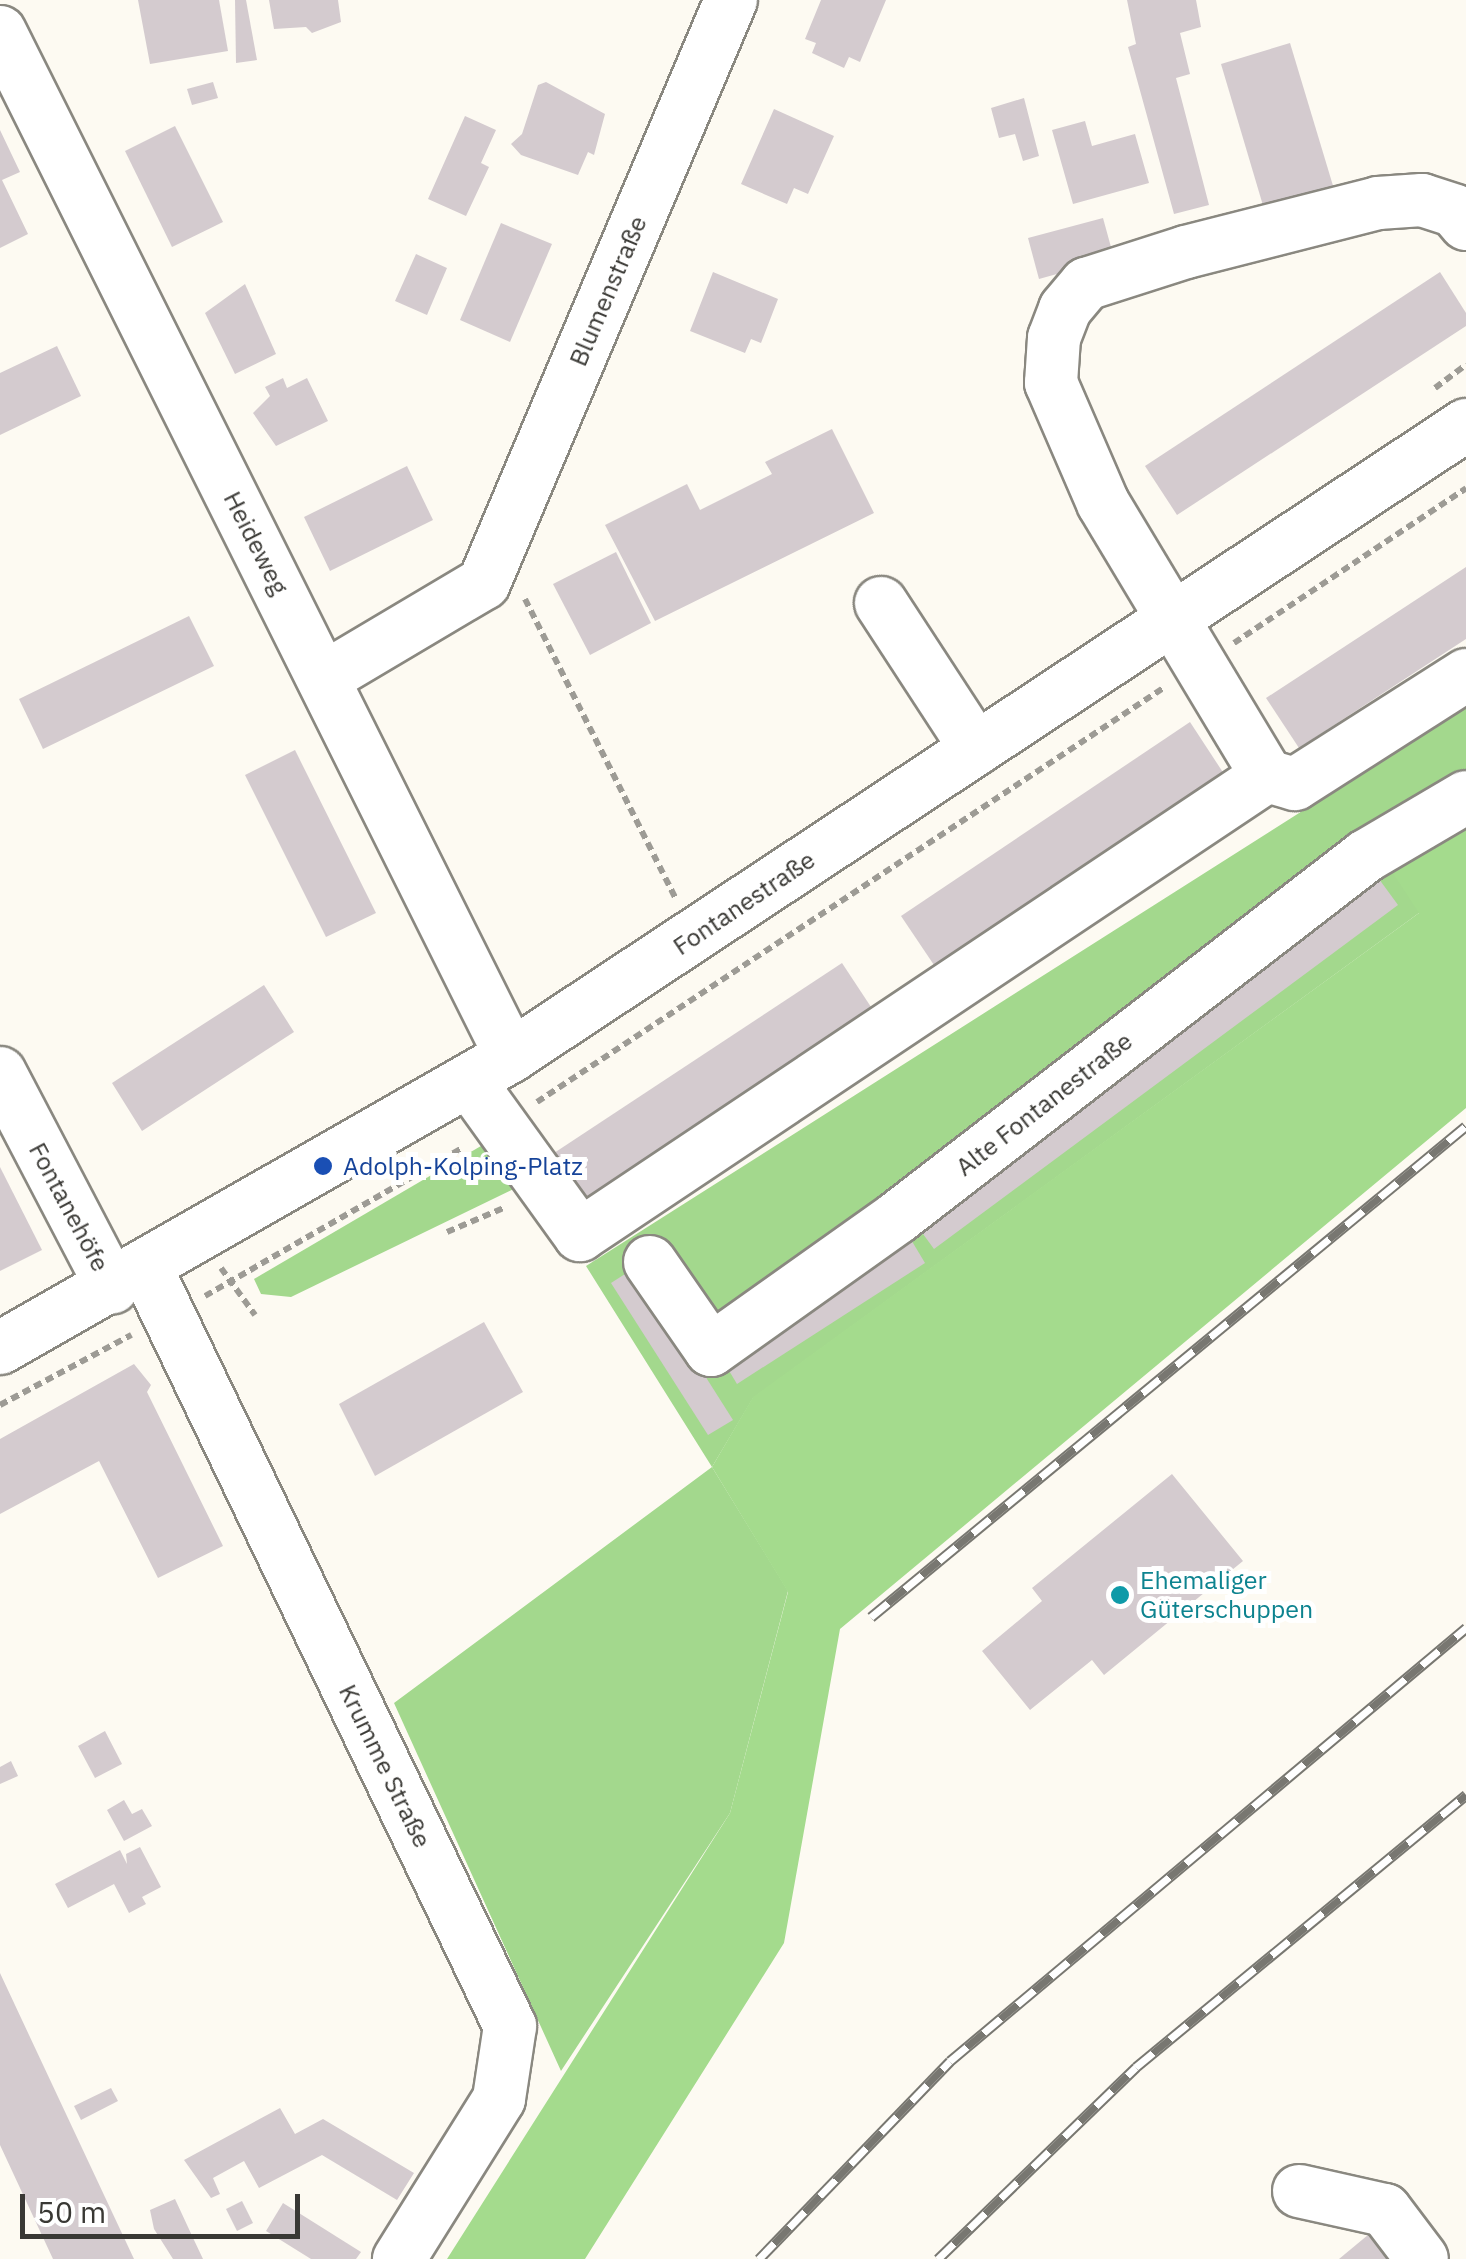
<!DOCTYPE html>
<meta charset="utf-8">
<style>
body{margin:0}
#map{position:relative;width:1466px;height:2259px;overflow:hidden;background:#fdfaf2;font-family:"IBM Plex Sans",sans-serif}
div>[style]{position:absolute}
[style*='--x']{left:calc(var(--x)*1px);top:calc(var(--y)*1px);width:calc(var(--w)*1px);rotate:calc(var(--a)*1deg)}
.green>*{inset:0;background:#a3d88d}
.forest>*{inset:0;background:#a4db8d}
.building>*{inset:0;background:#d4cbcf}
.path>*{height:6px;margin-top:-3px;transform-origin:0;background:repeating-linear-gradient(90deg,#9d9b95 0 8px,transparent 0 13px)}
.roads{filter:drop-shadow(2px 0 #8a8880) drop-shadow(-2px 0 #8a8880) drop-shadow(0 2px #8a8880) drop-shadow(0 -2px #8a8880)}
.minor>*{height:52px;margin:-26px;padding:0 26px;transform-origin:26px;border-radius:26px;background:#fff}
.rail>*{height:11px;margin-top:-5.5px;transform-origin:0;background:repeating-linear-gradient(90deg,#fff 0 22px,#787771 0 44px);box-sizing:border-box;border-block:2px solid #787771}
.dots>*{width:28px;height:28px;translate:-50% -50%;box-sizing:border-box;border:5px solid #fff;border-radius:50%}
span{translate:-50% -50%;white-space:nowrap;text-align:center;line-height:1.15;-webkit-text-stroke:10px #fff;paint-order:stroke}
.street-label{font-size:25px;color:#393834}
.transit-label{font-size:25px;color:#164399}
.left{translate:0 -50%;text-align:left}
.culture-label{font-size:25px;color:#0d838f}
.scale{position:absolute;left:20px;top:2194px;width:280px;height:45px;box-sizing:border-box;border:5px solid #393834;border-top:0;padding-left:12px;font-size:30px;line-height:35px;white-space:nowrap;color:#393834;-webkit-text-stroke:8px #fff;paint-order:stroke}
</style>
<div id="map">
<div class="green">
<div style="clip-path:polygon(1466px 707px,1466px 811px,1419px 913px,753px 1398px,712px 1467px,788px 1591px,730px 1813px,561px 2071px,394px 1703px,712px 1467px,586px 1266px)"></div>
<div style="clip-path:polygon(498px 1136px,530px 1181px,291px 1297px,261px 1294px,254px 1279px)"></div>
</div>
<div class="forest">
<div style="clip-path:polygon(1466px 811px,1466px 1108px,840px 1629px,784px 1943px,585px 2259px,447px 2259px,730px 1813px,788px 1592px,712px 1467px,753px 1397px,1419px 913px,1383px 858px)"></div>
</div>
<div class="building">
<div style="clip-path:polygon(138px 0,219px 0,228px 51px,150px 64px)"></div>
<div style="clip-path:polygon(235px 0,246px 0,257px 60px,236px 63px)"></div>
<div style="clip-path:polygon(269px 0,338px 0,341px 22px,312px 33px,306px 27px,274px 29px)"></div>
<div style="clip-path:polygon(821px 0,886px 0,860px 62px,849px 57px,844px 68px,812px 53px,816px 43px,805px 39px)"></div>
<div style="clip-path:polygon(1127px 0,1196px 0,1201px 27px,1180px 33px,1190px 74px,1176px 78px,1209px 205px,1174px 214px,1128px 47px,1136px 44px)"></div>
<div style="clip-path:polygon(1290px 43px,1337px 199px,1267px 219px,1221px 64px)"></div>
<div style="clip-path:polygon(213px 82px,218px 98px,192px 105px,187px 89px)"></div>
<div style="clip-path:polygon(546px 82px,605px 114px,594px 155px,588px 152px,578px 175px,521px 155px,511px 144px,522px 134px,538px 85px)"></div>
<div style="clip-path:polygon(1024px 98px,1039px 156px,1023px 161px,1015px 134px,999px 138px,991px 108px)"></div>
<div style="clip-path:polygon(774px 109px,834px 136px,808px 194px,794px 188px,787px 204px,741px 184px)"></div>
<div style="clip-path:polygon(465px 116px,496px 130px,481px 163px,489px 167px,466px 216px,428px 199px)"></div>
<div style="clip-path:polygon(1085px 121px,1092px 146px,1135px 134px,1149px 183px,1073px 204px,1052px 130px)"></div>
<div style="clip-path:polygon(175px 126px,223px 222px,172px 247px,125px 151px)"></div>
<div style="clip-path:polygon(0 130px,20px 172px,2px 180px,28px 234px,0 248px)"></div>
<div style="clip-path:polygon(1103px 218px,1114px 258px,1039px 279px,1028px 238px)"></div>
<div style="clip-path:polygon(501px 223px,552px 244px,510px 342px,460px 320px)"></div>
<div style="clip-path:polygon(416px 254px,447px 268px,427px 315px,395px 301px)"></div>
<div style="clip-path:polygon(713px 272px,778px 299px,761px 343px,751px 339px,745px 353px,690px 331px)"></div>
<div style="clip-path:polygon(1440px 272px,1466px 313px,1466px 326px,1177px 515px,1145px 466px)"></div>
<div style="clip-path:polygon(245px 284px,276px 354px,235px 374px,205px 313px)"></div>
<div style="clip-path:polygon(57px 346px,81px 396px,0 435px,0 373px)"></div>
<div style="clip-path:polygon(283px 378px,287px 388px,307px 378px,328px 421px,276px 446px,253px 413px,270px 396px,265px 387px)"></div>
<div style="clip-path:polygon(832px 429px,874px 513px,655px 621px,605px 525px,687px 484px,700px 510px,772px 474px,765px 462px)"></div>
<div style="clip-path:polygon(407px 466px,433px 520px,330px 571px,304px 517px)"></div>
<div style="clip-path:polygon(616px 552px,651px 623px,590px 655px,553px 584px)"></div>
<div style="clip-path:polygon(1466px 567px,1466px 639px,1299px 748px,1266px 698px)"></div>
<div style="clip-path:polygon(189px 616px,214px 666px,43px 749px,19px 699px)"></div>
<div style="clip-path:polygon(1190px 722px,1226px 777px,938px 971px,901px 916px)"></div>
<div style="clip-path:polygon(295px 750px,376px 913px,326px 937px,245px 775px)"></div>
<div style="clip-path:polygon(1379px 879px,1398px 905px,934px 1249px,915px 1223px)"></div>
<div style="clip-path:polygon(842px 963px,873px 1010px,582px 1202px,551px 1155px)"></div>
<div style="clip-path:polygon(264px 985px,294px 1032px,142px 1131px,112px 1083px)"></div>
<div style="clip-path:polygon(0 1167px,42px 1250px,0 1271px)"></div>
<div style="clip-path:polygon(910px 1238px,925px 1263px,737px 1384px,722px 1359px)"></div>
<div style="clip-path:polygon(636px 1267px,733px 1420px,708px 1435px,611px 1283px)"></div>
<div style="clip-path:polygon(484px 1322px,523px 1392px,375px 1476px,339px 1404px)"></div>
<div style="clip-path:polygon(134px 1364px,151px 1385px,147px 1392px,223px 1546px,158px 1578px,99px 1461px,0 1514px,0 1439px)"></div>
<div style="clip-path:polygon(1172px 1474px,1243px 1561px,1104px 1675px,1092px 1660px,1030px 1710px,982px 1651px,1042px 1601px,1032px 1588px)"></div>
<div style="clip-path:polygon(105px 1731px,122px 1764px,95px 1778px,78px 1746px)"></div>
<div style="clip-path:polygon(11px 1761px,18px 1776px,0 1784px,0 1767px)"></div>
<div style="clip-path:polygon(124px 1800px,132px 1814px,142px 1809px,152px 1826px,124px 1841px,107px 1810px)"></div>
<div style="clip-path:polygon(140px 1847px,161px 1887px,142px 1897px,146px 1904px,129px 1913px,114px 1884px,68px 1908px,55px 1884px,120px 1850px,127px 1864px,126px 1854px)"></div>
<div style="clip-path:polygon(0 1973px,29px 2035px,134px 2259px,53px 2259px,0 2145px)"></div>
<div style="clip-path:polygon(111px 2088px,118px 2101px,81px 2120px,74px 2106px)"></div>
<div style="clip-path:polygon(280px 2108px,295px 2134px,323px 2119px,414px 2173px,397px 2200px,322px 2155px,259px 2188px,244px 2161px,213px 2178px,220px 2194px,211px 2198px,184px 2160px)"></div>
<div style="clip-path:polygon(175px 2199px,194px 2240px,203px 2259px,173px 2259px,154px 2229px,150px 2210px)"></div>
<div style="clip-path:polygon(242px 2201px,253px 2223px,237px 2231px,226px 2209px)"></div>
<div style="clip-path:polygon(283px 2203px,361px 2252px,356px 2259px,311px 2259px,266px 2231px)"></div>
<div style="clip-path:polygon(1380px 2225px,1408px 2259px,1339px 2259px)"></div>
</div>
<div class="path">
<div style="--x:1435;--y:388;--w:39;--a:-37"></div>
<div style="--x:525;--y:599;--w:336;--a:63.3"></div>
<div style="--x:1234;--y:643;--w:279;--a:-33.7"></div>
<div style="--x:537;--y:1102;--w:753;--a:-33.46"></div>
<div style="--x:447;--y:1232;--w:64;--a:-23"></div>
<div style="--x:221;--y:1268;--w:58;--a:54.1"></div>
<div style="--x:205;--y:1296;--w:297;--a:-29.9"></div>
<div style="--x:0;--y:1405;--w:149;--a:-28.1"></div>
</div>
<div class="roads">
<div class="minor">
<div style="--x:0;--y:32;--w:1144;--a:63.48"></div>
<div style="--x:881;--y:603;--w:174;--a:56.9"></div>
<div style="--x:324;--y:678;--w:186;--a:-30.7"></div>
<div style="--x:484;--y:583;--w:633;--a:-67.04"></div>
<div style="--x:1267;--y:776;--w:318;--a:-121"></div>
<div style="--x:1103;--y:503;--w:131;--a:-113.4"></div>
<div style="--x:1051;--y:383;--w:45;--a:-86.2"></div>
<div style="--x:1054;--y:338;--w:31;--a:-69"></div>
<div style="--x:1065;--y:309;--w:33;--a:-50"></div>
<div style="--x:1086;--y:284;--w:105;--a:-17.7"></div>
<div style="--x:1186;--y:252;--w:198;--a:-14.3"></div>
<div style="--x:1378;--y:203;--w:44;--a:-3.9"></div>
<div style="--x:1422;--y:200;--w:35;--a:18"></div>
<div style="--x:1455;--y:211;--w:17;--a:50"></div>
<div style="--x:0;--y:1073;--w:242;--a:62.4"></div>
<div style="--x:469;--y:1081;--w:190;--a:54.2"></div>
<div style="--x:580;--y:1235;--w:826;--a:-33.75"></div>
<div style="--x:1267;--y:776;--w:29;--a:16"></div>
<div style="--x:1295;--y:784;--w:203;--a:-32.5"></div>
<div style="--x:650;--y:1262;--w:107;--a:55.3"></div>
<div style="--x:711;--y:1350;--w:229;--a:-35.4"></div>
<div style="--x:898;--y:1217;--w:591;--a:-37.65"></div>
<div style="--x:1366;--y:856;--w:116;--a:-30.5"></div>
<div style="--x:146;--y:1268;--w:841;--a:64.35"></div>
<div style="--x:510;--y:2026;--w:74;--a:98.6"></div>
<div style="--x:499;--y:2099;--w:189;--a:122"></div>
<div style="--x:0;--y:1348;--w:589;--a:-29.74"></div>
<div style="--x:511;--y:1056;--w:1145;--a:-33.45"></div>
<div style="--x:1299;--y:2191;--w:88;--a:12.5"></div>
<div style="--x:1385;--y:2210;--w:61;--a:52.9"></div>
</div>
</div>
<div class="rail">
<div style="--x:871;--y:1617;--w:771;--a:-39.53"></div>
<div style="--x:759;--y:2259;--w:275;--a:-46"></div>
<div style="--x:950;--y:2061;--w:674;--a:-40"></div>
<div style="--x:938;--y:2259;--w:276;--a:-44.1"></div>
<div style="--x:1136;--y:2067;--w:428;--a:-39.5"></div>
</div>
<div class="dots">
<div style="left:323px;top:1166px;background:#1a4fb4"></div>
<div style="left:1120px;top:1595px;background:#0f9aa8"></div>
</div>
<div class="street-label">
<span style="left:608px;top:291px;rotate:-67deg">Blumenstraße</span>
<span style="left:256px;top:543px;rotate:63deg">Heideweg</span>
<span style="left:744px;top:903px;rotate:-34deg">Fontanestraße</span>
<span style="left:1044px;top:1104px;rotate:-38deg">Alte Fontanestraße</span>
<span style="left:69px;top:1207px;rotate:62deg">Fontanehöfe</span>
<span style="left:385px;top:1766px;rotate:64deg">Krumme Straße</span>
</div>
<div class="transit-label">
<span class="left" style="left:343px;top:1166px">Adolph-Kolping-Platz</span>
</div>
<div class="culture-label">
<span class="left" style="left:1140px;top:1595px">Ehemaliger<br>Güterschuppen</span>
</div>
<div class="scale">50 m</div>
</div>
